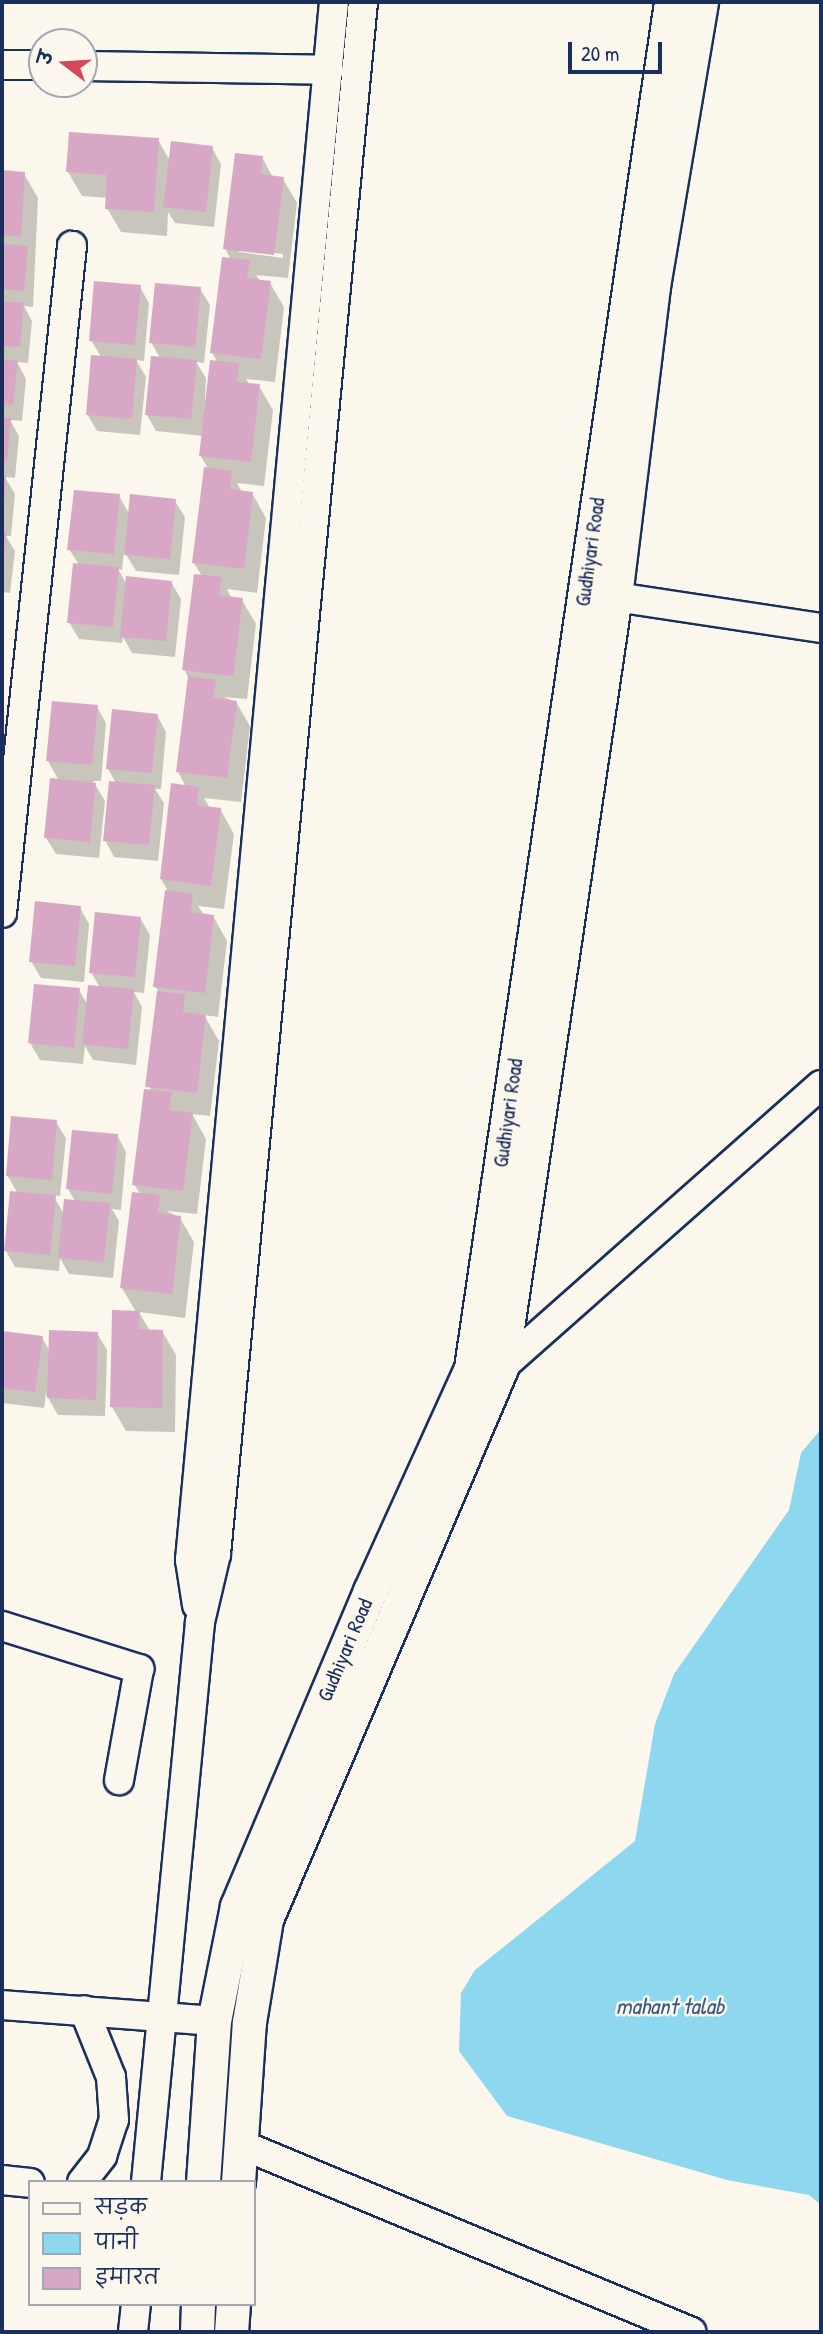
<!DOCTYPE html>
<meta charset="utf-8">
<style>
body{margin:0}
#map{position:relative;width:823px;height:2334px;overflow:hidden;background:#fbf7ec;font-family:"Patrick Hand","Playpen Sans Deva",sans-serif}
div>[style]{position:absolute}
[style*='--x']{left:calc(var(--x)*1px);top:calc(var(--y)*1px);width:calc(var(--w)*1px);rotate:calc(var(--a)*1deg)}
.water>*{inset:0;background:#8ed8ef}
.shadow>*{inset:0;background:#0003}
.building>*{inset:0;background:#d8a7c6}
.roads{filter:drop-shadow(2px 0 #1b2f5e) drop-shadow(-2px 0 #1b2f5e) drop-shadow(0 2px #1b2f5e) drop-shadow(0 -2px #1b2f5e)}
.minor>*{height:28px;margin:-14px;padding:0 14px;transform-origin:14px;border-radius:14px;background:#fbf7ec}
.tertiary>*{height:33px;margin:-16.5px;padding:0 16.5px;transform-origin:16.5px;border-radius:16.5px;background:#fbf7ec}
span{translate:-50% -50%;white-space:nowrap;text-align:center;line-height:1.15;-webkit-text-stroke:5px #fbf7ec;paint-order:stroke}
.street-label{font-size:21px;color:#1b2f5e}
.water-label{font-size:23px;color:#385982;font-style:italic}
.frame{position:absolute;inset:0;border:4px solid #1b2f5e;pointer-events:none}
.legend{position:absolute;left:28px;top:2180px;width:228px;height:126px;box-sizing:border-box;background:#fbf7ec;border:2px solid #a1a7b3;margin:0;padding:9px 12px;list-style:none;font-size:21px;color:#1b2f5e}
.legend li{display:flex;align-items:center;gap:14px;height:35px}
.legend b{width:35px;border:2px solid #a1a7b3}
.north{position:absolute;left:28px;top:28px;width:70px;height:70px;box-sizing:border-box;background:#fbf7ec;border:2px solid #a1a7b3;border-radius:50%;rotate:287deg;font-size:19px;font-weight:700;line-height:28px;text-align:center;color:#1b2f5e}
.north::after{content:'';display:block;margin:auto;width:24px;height:32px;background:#d1495b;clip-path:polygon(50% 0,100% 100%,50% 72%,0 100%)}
.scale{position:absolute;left:568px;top:42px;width:94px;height:32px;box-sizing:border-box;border:4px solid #1b2f5e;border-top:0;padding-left:9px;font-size:21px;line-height:24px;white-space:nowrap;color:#1b2f5e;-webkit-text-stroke:5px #fbf7ec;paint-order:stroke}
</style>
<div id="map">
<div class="water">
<div style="clip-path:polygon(821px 1429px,821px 2205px,809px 2195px,727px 2180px,507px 2116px,459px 2051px,461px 1993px,475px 1970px,635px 1841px,655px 1724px,674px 1674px,789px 1510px,801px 1453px)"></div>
</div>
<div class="shadow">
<div style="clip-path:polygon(158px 140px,170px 161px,212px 148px,221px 164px,214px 227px,175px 223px,168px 212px,167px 236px,121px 232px,107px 208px,108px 198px,82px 196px,68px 172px)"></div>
<div style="clip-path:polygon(evenodd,262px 157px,273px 178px,283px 179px,297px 203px,288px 278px,256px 275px,260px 281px,270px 283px,284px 307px,275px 382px,246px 379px,250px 385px,259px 386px,273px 410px,264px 486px,237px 483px,242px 492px,252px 493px,266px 518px,257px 593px,227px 589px,232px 599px,242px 600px,256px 624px,247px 699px,224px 697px,236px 702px,250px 726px,241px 802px,204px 798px,210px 808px,220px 809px,234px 834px,224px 909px,198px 906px,204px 915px,213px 916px,227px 941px,218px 1017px,204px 1015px,219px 1041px,210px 1116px,192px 1114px,206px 1139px,197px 1214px,167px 1211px,180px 1218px,194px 1242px,185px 1318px,139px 1312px,150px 1331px,162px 1331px,176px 1355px,175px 1432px,126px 1431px,112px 1407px,136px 1312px,122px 1288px,140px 1194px,134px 1184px,150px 1091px,159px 992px,155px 986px,169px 893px,161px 879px,186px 787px,178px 772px,189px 679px,184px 669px,202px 576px,194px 563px,209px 470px,200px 455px,203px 436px,156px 431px,147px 415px,160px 358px,151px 342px,200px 289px,210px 305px,204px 363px,196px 362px,206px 378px,204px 424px,217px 362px,212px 352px,231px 260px,225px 248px,262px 157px,239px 249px,283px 254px,283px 258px,239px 252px,239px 249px)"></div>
<div style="clip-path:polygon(2px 172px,24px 174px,38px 198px,33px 307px,24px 306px,32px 321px,28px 363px,17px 362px,26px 379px,22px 421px,10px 420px,19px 436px,15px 478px,5px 477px,15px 494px,11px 536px,6px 536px,15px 551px,10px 593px,2px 592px)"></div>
<div style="clip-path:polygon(140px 287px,149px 303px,144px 361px,136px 360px,146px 377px,140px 435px,97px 431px,87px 414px,101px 357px,91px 340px)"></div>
<div style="clip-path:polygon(119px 496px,130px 515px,175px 501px,185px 517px,179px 575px,136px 571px,124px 551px,122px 570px,118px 569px,127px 585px,171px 582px,181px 599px,175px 657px,132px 653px,123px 637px,122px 643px,79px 639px,69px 622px,79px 565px,69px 549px)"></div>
<div style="clip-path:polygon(97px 707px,106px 723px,101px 781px,93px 781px,105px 801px,99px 858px,56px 854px,46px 838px,59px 781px,48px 761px)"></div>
<div style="clip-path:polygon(157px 715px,166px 732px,161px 789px,155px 789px,164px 803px,158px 861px,114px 857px,105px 840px,116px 783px,108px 769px)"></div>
<div style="clip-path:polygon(80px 908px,89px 924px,84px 982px,41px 978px,31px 961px)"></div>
<div style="clip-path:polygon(140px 918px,150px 935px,144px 993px,134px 992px,142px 1007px,136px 1065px,93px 1060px,85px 1046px,83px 1064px,40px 1060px,30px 1043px,79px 990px,87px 1004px,100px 988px,91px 972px)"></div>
<div style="clip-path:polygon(56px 1122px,66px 1138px,60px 1196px,53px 1195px,64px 1214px,75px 1201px,68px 1189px,117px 1135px,126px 1152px,121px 1210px,112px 1209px,119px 1221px,113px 1278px,69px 1274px,60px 1258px,59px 1271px,15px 1267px,6px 1251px,18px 1194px,7px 1175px)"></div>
<div style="clip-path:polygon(2px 1332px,42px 1337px,50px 1352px,97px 1333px,107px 1350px,105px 1416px,58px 1415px,46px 1394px,44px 1408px,2px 1403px)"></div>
</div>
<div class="building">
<div style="clip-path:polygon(69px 132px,159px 138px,154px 212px,105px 209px,107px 175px,66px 172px)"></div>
<div style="clip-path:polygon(171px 141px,213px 146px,206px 212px,163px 207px)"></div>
<div style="clip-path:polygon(235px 153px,263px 156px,261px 174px,284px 177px,274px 255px,223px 249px)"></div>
<div style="clip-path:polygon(2px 170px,25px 172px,21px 237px,2px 235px)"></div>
<div style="clip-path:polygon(2px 244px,28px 246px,24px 291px,2px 289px)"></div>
<div style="clip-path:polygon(222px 257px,250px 260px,247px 278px,271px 281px,261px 359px,210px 353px)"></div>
<div style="clip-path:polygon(94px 281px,141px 285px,135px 345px,89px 341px)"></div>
<div style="clip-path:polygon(155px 283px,201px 287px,195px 347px,149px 343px)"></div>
<div style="clip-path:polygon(2px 301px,24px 303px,20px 347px,2px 346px)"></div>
<div style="clip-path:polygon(91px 355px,137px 359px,132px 419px,86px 415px)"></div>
<div style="clip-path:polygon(151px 356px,197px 360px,191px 419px,145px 415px)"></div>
<div style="clip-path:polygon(2px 359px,18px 361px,13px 405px,2px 404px)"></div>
<div style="clip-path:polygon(210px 360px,239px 363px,237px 382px,260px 384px,251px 462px,199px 456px)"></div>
<div style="clip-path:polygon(2px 417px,11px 418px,7px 462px,2px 461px)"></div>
<div style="clip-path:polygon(204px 467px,232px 471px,230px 489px,253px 492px,244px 569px,192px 563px)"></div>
<div style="clip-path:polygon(2px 476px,6px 476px,4px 503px,2px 503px)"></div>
<div style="clip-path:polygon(74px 490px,120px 494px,114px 554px,67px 550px)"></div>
<div style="clip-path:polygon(130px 494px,176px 499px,170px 559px,124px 555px)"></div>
<div style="clip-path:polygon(2px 532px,6px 532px,4px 558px,2px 558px)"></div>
<div style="clip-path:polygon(73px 563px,119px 567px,113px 627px,67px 623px)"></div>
<div style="clip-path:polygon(194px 574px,222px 577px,219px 595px,243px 598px,233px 676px,182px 670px)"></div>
<div style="clip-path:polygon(126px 576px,172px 581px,166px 641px,120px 637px)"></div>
<div style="clip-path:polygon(188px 676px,216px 680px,213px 698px,237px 701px,227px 778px,176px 772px)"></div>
<div style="clip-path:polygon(52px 701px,98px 705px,92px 765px,46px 761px)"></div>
<div style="clip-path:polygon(112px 709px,158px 714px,152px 773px,106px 769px)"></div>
<div style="clip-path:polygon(50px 778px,96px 783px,90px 842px,44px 838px)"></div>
<div style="clip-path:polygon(109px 781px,155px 785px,149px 845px,103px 841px)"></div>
<div style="clip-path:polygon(171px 783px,199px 787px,197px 805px,221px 808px,211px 886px,160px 879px)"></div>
<div style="clip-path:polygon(165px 890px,193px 894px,191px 912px,214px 915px,205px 993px,153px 987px)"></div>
<div style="clip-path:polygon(35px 901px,81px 906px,75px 966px,29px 962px)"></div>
<div style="clip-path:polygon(95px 912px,141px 917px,135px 977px,89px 973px)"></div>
<div style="clip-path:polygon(34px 984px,80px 988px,74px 1048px,28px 1043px)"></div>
<div style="clip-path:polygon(88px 985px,134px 989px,128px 1049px,82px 1044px)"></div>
<div style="clip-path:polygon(157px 991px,185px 994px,183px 1012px,206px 1015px,197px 1093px,145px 1087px)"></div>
<div style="clip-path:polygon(144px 1089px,172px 1092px,169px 1110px,193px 1113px,183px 1191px,132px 1185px)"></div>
<div style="clip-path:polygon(11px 1116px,57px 1120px,52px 1180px,6px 1176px)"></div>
<div style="clip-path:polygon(72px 1130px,118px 1134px,112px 1194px,66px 1189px)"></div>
<div style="clip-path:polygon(10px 1191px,56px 1195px,50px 1255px,4px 1251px)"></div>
<div style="clip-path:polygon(132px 1192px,160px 1195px,158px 1213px,181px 1216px,172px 1294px,120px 1288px)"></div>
<div style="clip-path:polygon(64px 1199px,110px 1203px,104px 1262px,58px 1258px)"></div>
<div style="clip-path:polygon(112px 1310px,140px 1311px,139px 1329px,163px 1330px,162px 1408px,110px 1407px)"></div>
<div style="clip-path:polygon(49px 1330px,98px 1332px,96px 1400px,47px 1398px)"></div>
<div style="clip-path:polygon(2px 1331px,43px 1336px,35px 1392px,2px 1388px)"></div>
</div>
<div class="roads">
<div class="minor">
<div style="--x:2;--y:65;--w:40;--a:0"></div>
<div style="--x:84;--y:66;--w:245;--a:0.9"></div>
<div style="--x:596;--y:594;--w:228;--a:8.6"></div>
<div style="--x:2;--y:913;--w:671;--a:-84.01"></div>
<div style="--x:488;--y:1368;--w:13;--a:0"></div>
<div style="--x:501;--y:1368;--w:427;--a:-41.5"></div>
<div style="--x:197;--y:1605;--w:46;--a:-98.8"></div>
<div style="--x:190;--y:1560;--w:1565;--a:-84.72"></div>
<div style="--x:2;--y:1626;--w:144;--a:17.4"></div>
<div style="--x:139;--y:1669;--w:113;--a:100.2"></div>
<div style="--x:2;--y:2005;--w:213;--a:4.3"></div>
<div style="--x:240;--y:2144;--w:489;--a:22.6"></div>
<div style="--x:2;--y:2180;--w:28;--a:6"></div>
<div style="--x:82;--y:2182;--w:33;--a:-52"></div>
<div style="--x:102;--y:2156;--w:38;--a:-72"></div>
<div style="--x:114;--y:2120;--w:43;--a:-94"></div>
<div style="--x:111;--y:2077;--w:72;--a:-111.9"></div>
<div style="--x:146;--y:2182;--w:563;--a:-84.49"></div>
<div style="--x:200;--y:1622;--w:70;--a:-76.8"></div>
<div style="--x:216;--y:1554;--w:1559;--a:-84.59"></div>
<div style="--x:133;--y:2332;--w:28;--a:-84"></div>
</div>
<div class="tertiary">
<div style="--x:203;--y:2182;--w:161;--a:-86.1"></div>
<div style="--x:214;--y:2021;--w:117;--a:-78.7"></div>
<div style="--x:237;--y:1906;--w:342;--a:-67.1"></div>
<div style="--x:370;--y:1591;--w:245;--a:-65.6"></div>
<div style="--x:471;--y:1368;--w:1381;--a:-81.67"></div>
<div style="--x:238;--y:2182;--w:160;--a:-86.1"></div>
<div style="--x:249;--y:2022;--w:104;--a:-80.6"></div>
<div style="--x:266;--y:1919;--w:599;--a:-66.9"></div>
<div style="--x:501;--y:1368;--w:780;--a:-81.6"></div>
<div style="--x:615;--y:596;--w:312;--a:-83"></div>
<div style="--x:653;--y:286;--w:288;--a:-80.4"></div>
<div style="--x:197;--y:2332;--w:28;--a:-88"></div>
<div style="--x:231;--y:2332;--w:28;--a:-86"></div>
</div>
</div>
<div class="street-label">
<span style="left:590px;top:552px;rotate:-82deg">Gudhiyari Road</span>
<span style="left:508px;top:1113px;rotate:-82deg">Gudhiyari Road</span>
<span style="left:345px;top:1650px;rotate:-67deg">Gudhiyari Road</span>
</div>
<div class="water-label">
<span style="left:670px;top:2006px">mahant talab</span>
</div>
<div class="frame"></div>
<ul class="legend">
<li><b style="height:9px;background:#fbf7ec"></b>सड़क</li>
<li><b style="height:19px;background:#8ed8ef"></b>पानी</li>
<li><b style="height:19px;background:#d8a7c6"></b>इमारत</li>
</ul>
<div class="north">उ</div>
<div class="scale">20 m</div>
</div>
